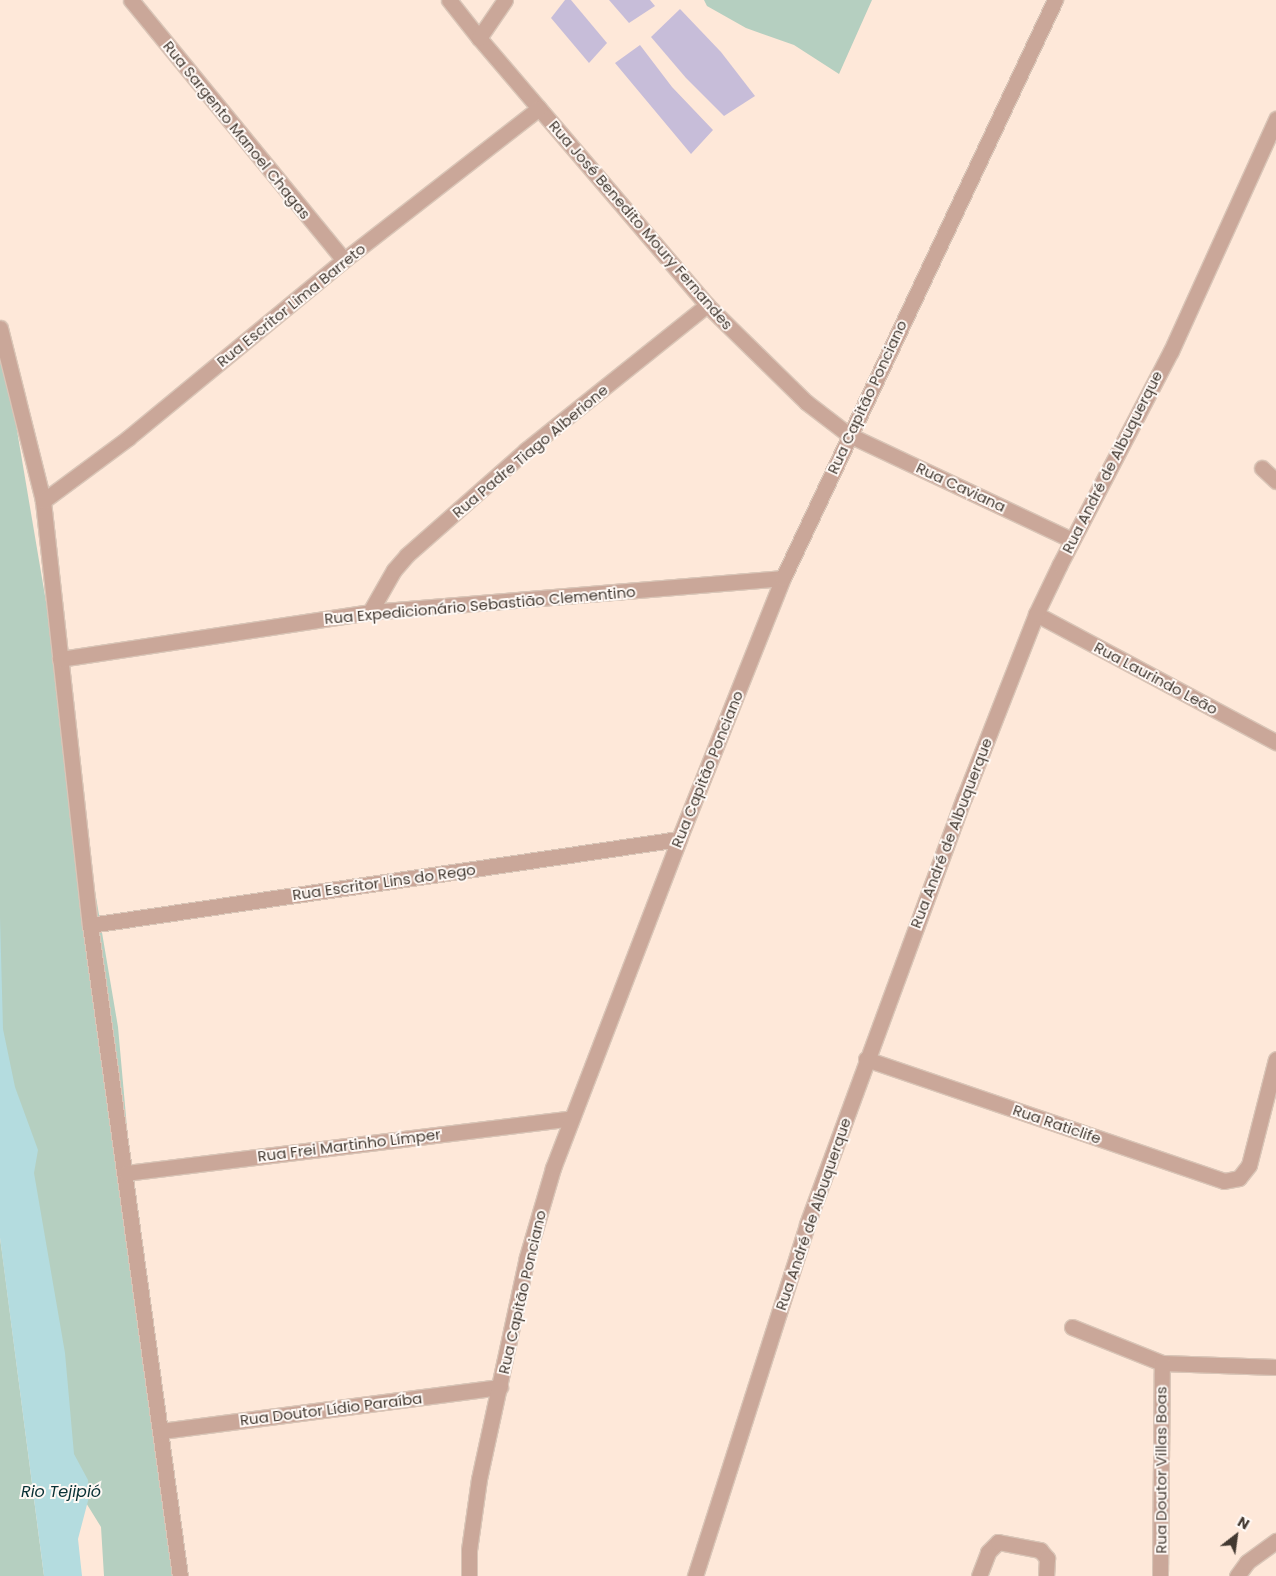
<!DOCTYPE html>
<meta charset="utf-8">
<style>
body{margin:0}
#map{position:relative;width:1276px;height:1576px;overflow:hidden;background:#fee8d9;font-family:Poppins,sans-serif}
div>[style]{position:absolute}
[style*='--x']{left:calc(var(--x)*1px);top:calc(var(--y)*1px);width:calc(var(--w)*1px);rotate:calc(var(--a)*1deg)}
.green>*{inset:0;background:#b5cfc0}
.water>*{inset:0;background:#b4dcdf}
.building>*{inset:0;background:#c7bdd9}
.roads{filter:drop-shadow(1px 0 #d9c5b7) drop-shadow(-1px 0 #d9c5b7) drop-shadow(0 1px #d9c5b7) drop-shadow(0 -1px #d9c5b7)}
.minor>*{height:15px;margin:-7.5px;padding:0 7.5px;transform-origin:7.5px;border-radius:7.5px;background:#caa799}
span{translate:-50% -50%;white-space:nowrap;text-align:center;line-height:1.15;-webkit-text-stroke:4px #fff9f5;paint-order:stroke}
.street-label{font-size:15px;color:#433931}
.water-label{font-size:16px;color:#083034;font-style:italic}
.north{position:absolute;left:1211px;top:1511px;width:50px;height:50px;-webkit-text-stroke:4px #fff9f5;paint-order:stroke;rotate:30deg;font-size:14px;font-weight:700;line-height:20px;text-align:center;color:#433931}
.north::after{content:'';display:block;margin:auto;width:18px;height:22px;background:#433931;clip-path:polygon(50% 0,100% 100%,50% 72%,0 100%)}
</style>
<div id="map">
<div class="green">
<div style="clip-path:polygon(704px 0,872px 0,839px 74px,794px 45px,746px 28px,707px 6px)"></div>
<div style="clip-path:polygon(0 330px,118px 1027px,154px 1429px,172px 1576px,104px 1576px,101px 1527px,62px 1464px,0 1043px)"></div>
<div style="clip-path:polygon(0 1238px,2px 1252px,44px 1576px,0 1576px)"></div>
</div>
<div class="water">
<div style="clip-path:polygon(0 917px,3px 1029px,15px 1087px,38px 1150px,34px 1173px,65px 1353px,74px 1454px,88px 1480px,89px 1497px,78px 1539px,82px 1576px,44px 1576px,0 1238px)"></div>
</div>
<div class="building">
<div style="clip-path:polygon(565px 0,571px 0,607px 43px,589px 63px,551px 18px)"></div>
<div style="clip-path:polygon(609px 0,650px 0,655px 6px,629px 23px)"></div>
<div style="clip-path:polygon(680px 9px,721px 52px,755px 96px,724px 116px,686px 78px,651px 37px)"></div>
<div style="clip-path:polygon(640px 45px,672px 87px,713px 130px,691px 154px,615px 63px)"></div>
</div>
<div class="roads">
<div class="minor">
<div style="--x:131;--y:0;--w:336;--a:50.7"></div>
<div style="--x:449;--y:0;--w:48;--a:51.7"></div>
<div style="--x:479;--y:38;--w:351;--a:49.5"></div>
<div style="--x:707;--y:305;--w:139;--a:44.4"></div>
<div style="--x:806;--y:402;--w:54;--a:37.5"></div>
<div style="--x:849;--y:435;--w:246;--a:25.2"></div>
<div style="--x:479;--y:38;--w:46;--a:-55.6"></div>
<div style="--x:0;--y:328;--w:178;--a:76"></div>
<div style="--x:43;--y:501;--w:427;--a:83.7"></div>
<div style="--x:90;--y:925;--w:657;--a:82.13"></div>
<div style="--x:1262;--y:468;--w:19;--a:43"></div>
<div style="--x:43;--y:501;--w:106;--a:-36.5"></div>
<div style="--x:128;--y:438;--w:280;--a:-39.5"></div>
<div style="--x:344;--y:260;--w:247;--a:-37.9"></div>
<div style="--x:370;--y:612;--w:48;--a:-60.3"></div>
<div style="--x:394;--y:570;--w:20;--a:-49"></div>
<div style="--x:407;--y:555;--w:159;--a:-41.4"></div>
<div style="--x:526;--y:450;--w:232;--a:-38.7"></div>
<div style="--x:1036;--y:614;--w:272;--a:28.1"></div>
<div style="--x:60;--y:659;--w:314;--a:-8.6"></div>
<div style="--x:370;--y:612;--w:414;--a:-4.7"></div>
<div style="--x:90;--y:925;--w:595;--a:-8.31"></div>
<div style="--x:866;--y:1059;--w:378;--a:18.8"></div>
<div style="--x:1224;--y:1181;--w:15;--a:-11"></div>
<div style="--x:1239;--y:1178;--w:16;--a:-52"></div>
<div style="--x:1249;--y:1165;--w:109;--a:-75.7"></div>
<div style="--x:126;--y:1173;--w:449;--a:-7"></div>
<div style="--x:1072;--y:1327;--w:97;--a:21.8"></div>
<div style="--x:1162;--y:1363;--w:114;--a:2"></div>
<div style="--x:161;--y:1431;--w:342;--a:-7.4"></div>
<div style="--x:469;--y:1576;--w:26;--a:-90"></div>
<div style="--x:469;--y:1550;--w:72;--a:-82"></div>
<div style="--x:479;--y:1479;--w:227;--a:-77.8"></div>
<div style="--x:527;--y:1257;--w:93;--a:-73.7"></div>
<div style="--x:553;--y:1168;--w:352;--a:-69"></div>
<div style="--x:679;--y:839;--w:281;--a:-68.3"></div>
<div style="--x:783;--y:578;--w:639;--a:-64.8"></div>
<div style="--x:695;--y:1576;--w:369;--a:-72.3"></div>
<div style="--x:807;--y:1224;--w:454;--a:-69.8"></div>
<div style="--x:964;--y:798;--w:198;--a:-68.6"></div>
<div style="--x:1036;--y:614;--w:55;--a:-64.4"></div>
<div style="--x:1060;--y:564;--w:240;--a:-62.5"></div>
<div style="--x:1171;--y:351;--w:255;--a:-65.6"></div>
<div style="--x:979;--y:1576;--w:26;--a:-69"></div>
<div style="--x:988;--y:1552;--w:14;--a:-45"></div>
<div style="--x:998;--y:1542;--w:43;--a:10.8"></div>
<div style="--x:1040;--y:1550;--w:11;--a:49"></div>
<div style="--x:1047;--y:1558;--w:18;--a:93"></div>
<div style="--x:1160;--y:1576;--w:213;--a:-89.5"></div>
<div style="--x:1237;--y:1576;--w:17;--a:-54"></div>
<div style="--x:1247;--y:1562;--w:36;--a:-36"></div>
</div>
</div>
<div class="street-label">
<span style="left:237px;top:130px;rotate:51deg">Rua Sargento Manoel Chagas</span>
<span style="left:641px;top:225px;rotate:49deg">Rua José Benedito Moury Fernandes</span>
<span style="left:291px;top:305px;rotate:-39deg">Rua Escritor Lima Barreto</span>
<span style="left:867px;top:397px;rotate:-65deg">Rua Capitão Ponciano</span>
<span style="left:530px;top:451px;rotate:-40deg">Rua Padre Tiago Alberione</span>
<span style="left:1112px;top:462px;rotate:-63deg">Rua André de Albuquerque</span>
<span style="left:961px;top:487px;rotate:25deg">Rua Caviana</span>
<span style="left:480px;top:605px;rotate:-5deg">Rua Expedicionário Sebastião Clementino</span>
<span style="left:1156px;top:678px;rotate:28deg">Rua Laurindo Leão</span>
<span style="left:707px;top:769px;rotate:-68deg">Rua Capitão Ponciano</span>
<span style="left:951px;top:833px;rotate:-69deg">Rua André de Albuquerque</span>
<span style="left:384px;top:882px;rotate:-8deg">Rua Escritor Lins do Rego</span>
<span style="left:1057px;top:1124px;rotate:19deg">Rua Raticlife</span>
<span style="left:349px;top:1145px;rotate:-7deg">Rua Frei Martinho Límper</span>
<span style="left:813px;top:1214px;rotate:-71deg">Rua André de Albuquerque</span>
<span style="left:522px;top:1292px;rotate:-77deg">Rua Capitão Ponciano</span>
<span style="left:331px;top:1409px;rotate:-7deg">Rua Doutor Lídio Paraíba</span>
<span style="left:1161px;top:1470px;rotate:-90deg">Rua Doutor Villas Boas</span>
</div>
<div class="water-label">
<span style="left:61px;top:1492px">Rio Tejipió</span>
</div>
<div class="north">N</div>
</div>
